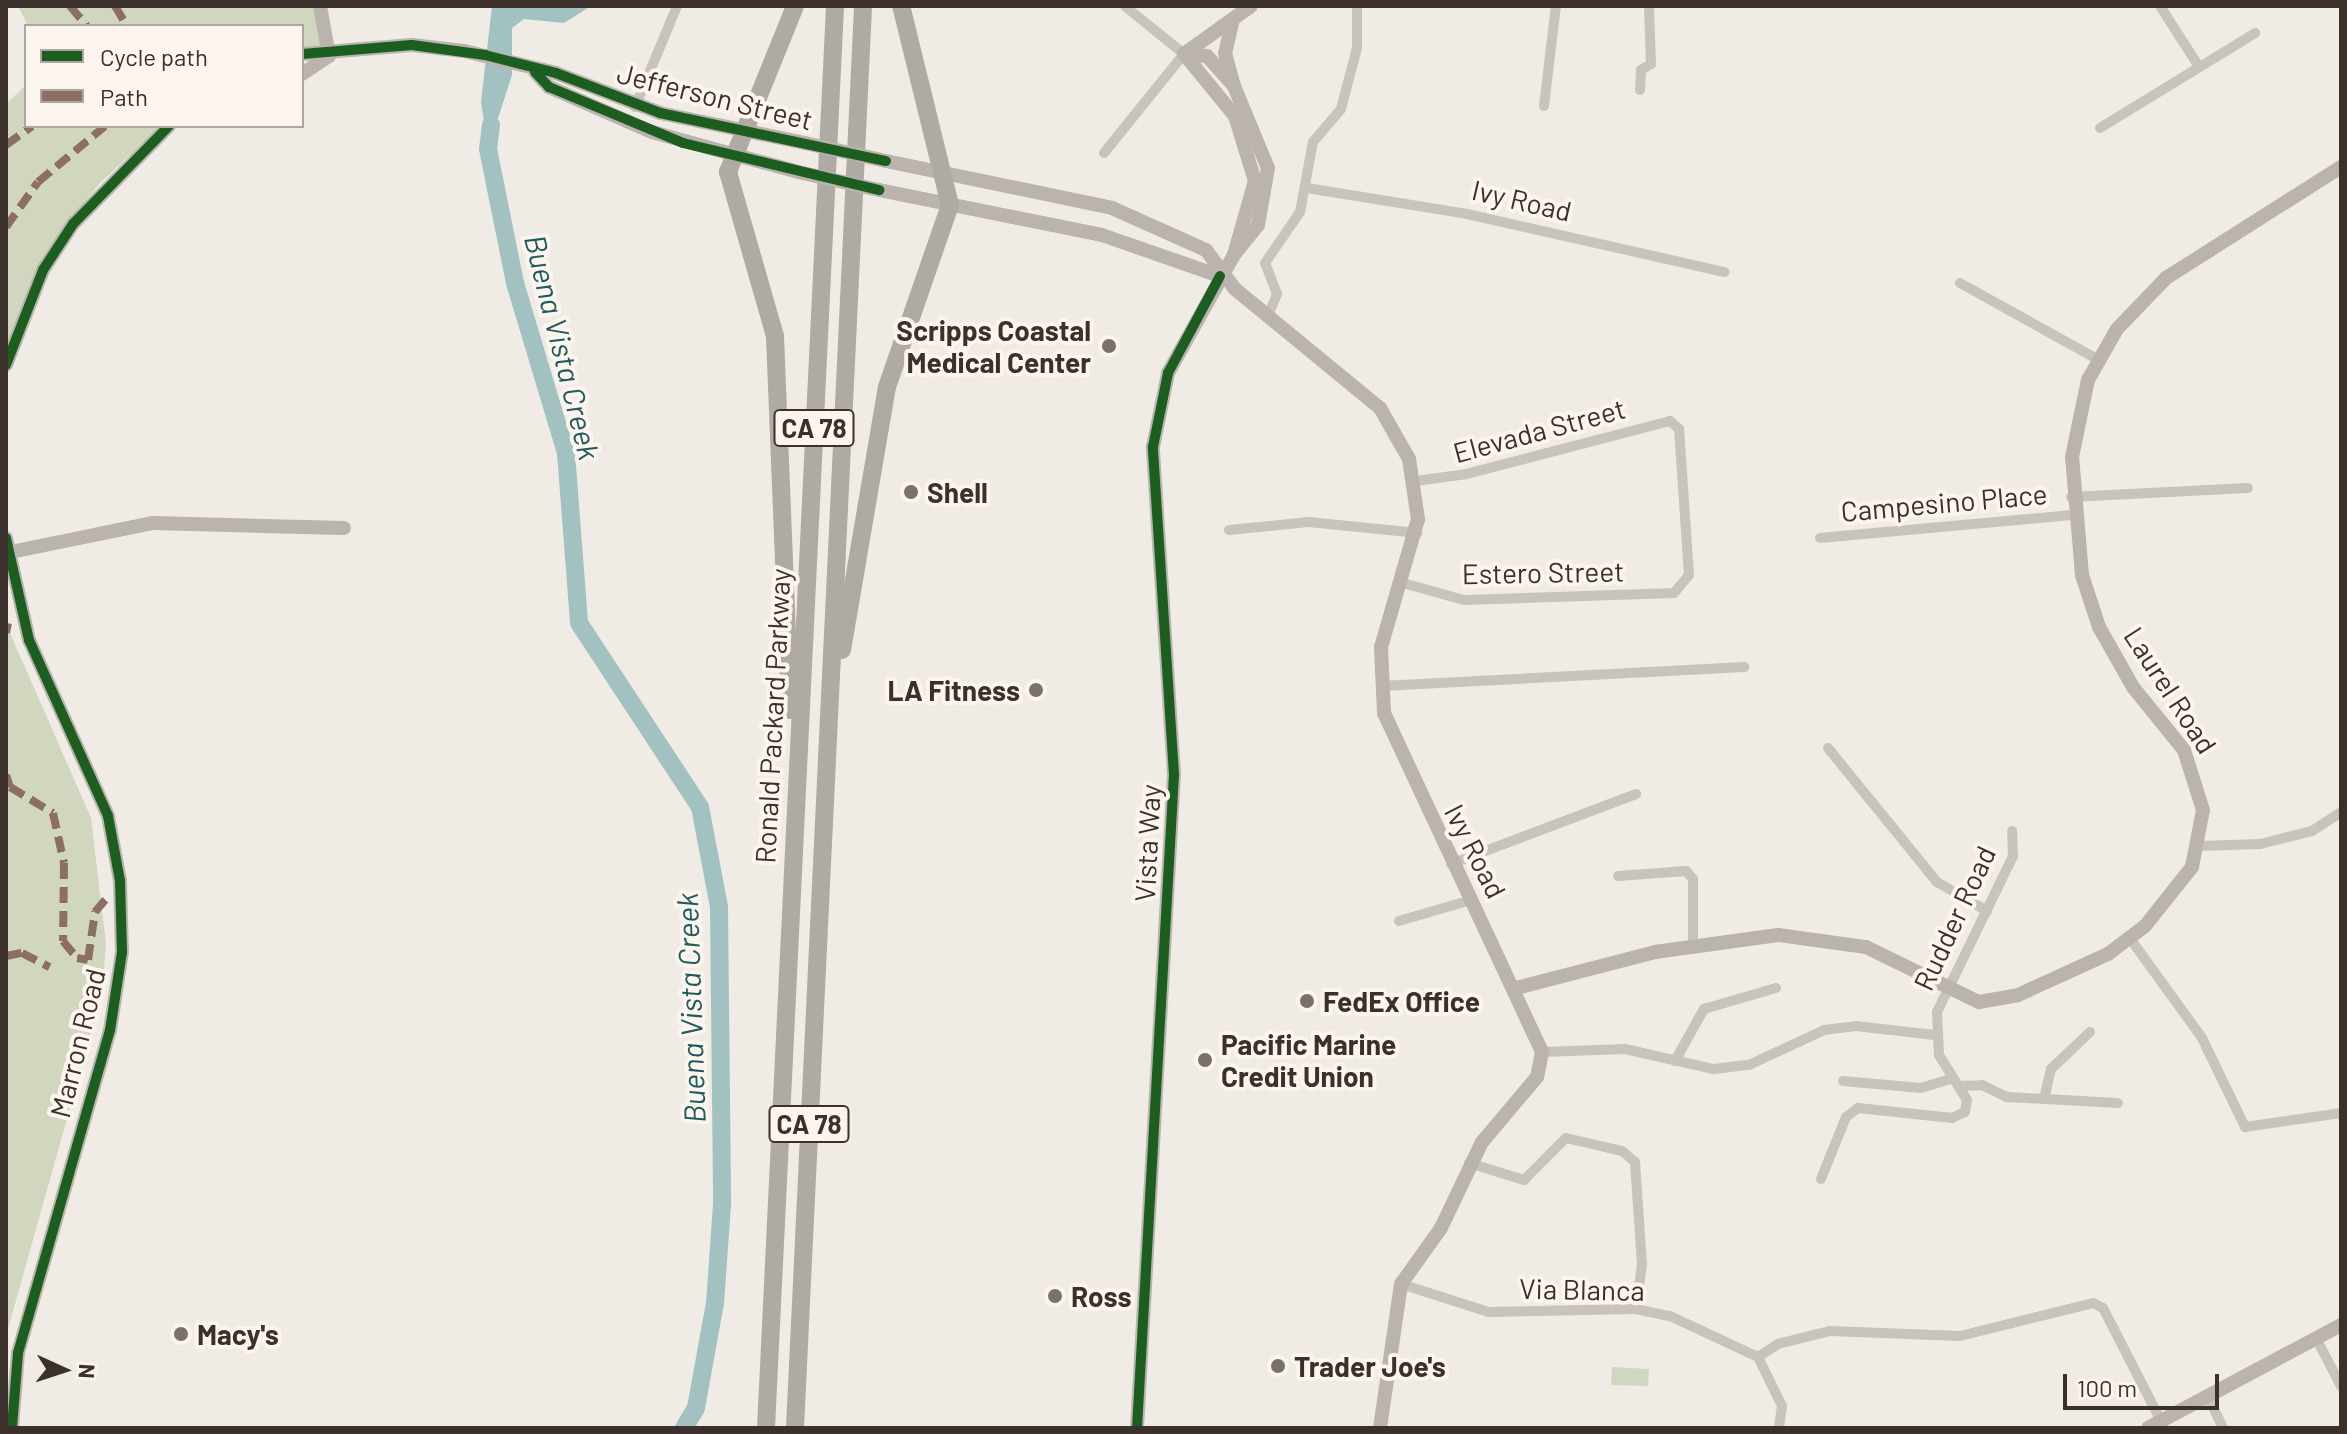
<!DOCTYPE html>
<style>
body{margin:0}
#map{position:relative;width:2347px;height:1434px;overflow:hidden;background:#f0ebe5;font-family:Barlow,sans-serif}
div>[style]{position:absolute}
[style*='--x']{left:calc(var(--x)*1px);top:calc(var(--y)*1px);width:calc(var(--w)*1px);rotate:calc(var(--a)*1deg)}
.green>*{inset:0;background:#d1d6bf}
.water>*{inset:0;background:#a1c2c1}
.river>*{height:18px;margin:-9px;padding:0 9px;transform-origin:9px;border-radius:9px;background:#a1c2c1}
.street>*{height:10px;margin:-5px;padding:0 5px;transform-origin:5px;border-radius:5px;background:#c9c3be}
.secondary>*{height:14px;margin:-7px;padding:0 7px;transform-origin:7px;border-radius:7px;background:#bab3ae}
.highway>*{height:18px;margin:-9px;padding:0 9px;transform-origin:9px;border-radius:9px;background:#afaaa4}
.secondary-bridge>*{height:14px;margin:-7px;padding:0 7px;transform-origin:7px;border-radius:7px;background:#bab3ae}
.quiet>*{height:8px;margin-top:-4px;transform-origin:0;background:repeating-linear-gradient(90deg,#8d6e63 0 16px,transparent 0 24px)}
.cycleway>*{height:10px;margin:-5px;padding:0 5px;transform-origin:5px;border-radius:5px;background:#1b5e20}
.dots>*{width:22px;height:22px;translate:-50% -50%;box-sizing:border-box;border:4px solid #fbf5ee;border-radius:50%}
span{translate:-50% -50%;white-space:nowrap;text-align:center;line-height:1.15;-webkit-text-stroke:8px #fbf5ee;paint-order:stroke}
.shield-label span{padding:2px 6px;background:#fbf5ee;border:2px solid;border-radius:6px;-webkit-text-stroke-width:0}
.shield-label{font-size:26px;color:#3b302b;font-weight:700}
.street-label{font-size:28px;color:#3b302b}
.poi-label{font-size:28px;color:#3b302b;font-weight:700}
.right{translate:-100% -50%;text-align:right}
.left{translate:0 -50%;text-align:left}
.water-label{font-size:30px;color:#1f5a5e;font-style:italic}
.frame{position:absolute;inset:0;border:8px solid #3b302b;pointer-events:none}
.legend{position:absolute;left:24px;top:24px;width:280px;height:104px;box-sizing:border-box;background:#fbf5ee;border:2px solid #aea6a0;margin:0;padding:10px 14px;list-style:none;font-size:24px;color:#3b302b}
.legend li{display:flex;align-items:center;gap:16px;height:40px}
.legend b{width:40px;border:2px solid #aea6a0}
.north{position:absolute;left:24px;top:1330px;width:80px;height:80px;-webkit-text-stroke:6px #fbf5ee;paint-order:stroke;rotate:93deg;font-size:22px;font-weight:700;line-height:32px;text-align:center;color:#3b302b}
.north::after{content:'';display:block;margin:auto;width:28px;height:36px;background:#3b302b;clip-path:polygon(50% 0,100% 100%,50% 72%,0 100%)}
.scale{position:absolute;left:2063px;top:1374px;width:156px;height:36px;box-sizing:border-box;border:4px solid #3b302b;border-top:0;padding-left:10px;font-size:24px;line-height:28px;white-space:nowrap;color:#3b302b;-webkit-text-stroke:6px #fbf5ee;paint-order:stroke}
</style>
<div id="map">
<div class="green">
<div style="clip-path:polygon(18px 6px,315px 6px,323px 51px,302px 57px,302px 26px,28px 26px)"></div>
<div style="clip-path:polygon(26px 85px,26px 126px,161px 126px,98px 185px,51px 248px,6px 353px,6px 104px)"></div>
<div style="clip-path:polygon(6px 624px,91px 818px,106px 944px,102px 994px,6px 1336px)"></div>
<div style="clip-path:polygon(1612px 1367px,1649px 1369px,1648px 1386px,1611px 1385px)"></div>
</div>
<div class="water">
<div style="clip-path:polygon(492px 6px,591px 6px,564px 23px,524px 19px,512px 28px,512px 75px,488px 149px,481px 102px)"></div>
</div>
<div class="river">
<div style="--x:491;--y:125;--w:24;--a:97"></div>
<div style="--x:488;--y:149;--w:137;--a:78.6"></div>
<div style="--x:515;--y:283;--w:177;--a:73.3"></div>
<div style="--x:566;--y:453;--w:170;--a:85.6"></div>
<div style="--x:579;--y:623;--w:220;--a:56.7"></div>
<div style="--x:700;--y:807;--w:102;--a:79.2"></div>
<div style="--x:719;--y:907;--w:297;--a:89.4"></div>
<div style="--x:722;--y:1204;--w:99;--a:94"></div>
<div style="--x:715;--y:1303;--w:107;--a:100.3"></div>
<div style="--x:696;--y:1408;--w:23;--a:121"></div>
</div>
<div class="street">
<div style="--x:2160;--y:6;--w:70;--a:57.2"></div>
<div style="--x:1640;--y:90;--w:20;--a:-87"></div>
<div style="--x:1641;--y:70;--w:12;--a:-31"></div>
<div style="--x:1651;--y:64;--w:58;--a:-92"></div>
<div style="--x:1544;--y:106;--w:101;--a:-83.2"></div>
<div style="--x:635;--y:107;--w:109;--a:-67.4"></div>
<div style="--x:2100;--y:128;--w:182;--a:-31.5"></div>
<div style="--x:1104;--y:153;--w:127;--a:-51.1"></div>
<div style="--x:1184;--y:54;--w:76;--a:-140.9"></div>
<div style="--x:1307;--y:188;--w:162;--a:9.2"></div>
<div style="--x:1467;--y:214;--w:264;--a:12.7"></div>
<div style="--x:1960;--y:283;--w:157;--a:29"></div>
<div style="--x:1269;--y:313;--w:21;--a:-67"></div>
<div style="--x:1277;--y:294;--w:33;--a:-111"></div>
<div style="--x:1265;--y:263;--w:62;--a:-55.5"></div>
<div style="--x:1300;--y:212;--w:71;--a:-79.5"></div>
<div style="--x:1313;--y:142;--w:43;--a:-49.7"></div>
<div style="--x:1341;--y:109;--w:63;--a:-75.3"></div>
<div style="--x:1357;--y:48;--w:42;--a:-90"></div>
<div style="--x:2071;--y:497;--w:177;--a:-2.9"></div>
<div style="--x:1229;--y:530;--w:80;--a:-5.7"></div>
<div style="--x:1309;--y:522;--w:109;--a:5.8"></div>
<div style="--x:1820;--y:538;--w:253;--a:-5.2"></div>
<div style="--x:1403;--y:583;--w:63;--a:15.6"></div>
<div style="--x:1464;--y:600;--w:210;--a:-1.9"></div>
<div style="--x:1674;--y:593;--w:23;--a:-50"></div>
<div style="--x:1689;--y:575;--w:146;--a:-93.9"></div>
<div style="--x:1679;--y:429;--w:12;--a:-138"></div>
<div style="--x:1670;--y:421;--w:210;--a:165.4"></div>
<div style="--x:1467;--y:474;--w:52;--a:172.3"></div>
<div style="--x:1382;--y:686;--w:363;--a:-3"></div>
<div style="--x:1828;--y:748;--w:173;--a:50.9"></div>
<div style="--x:1937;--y:882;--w:58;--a:30.1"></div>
<div style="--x:2199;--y:846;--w:61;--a:-1.9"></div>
<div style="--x:2260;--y:844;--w:54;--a:-14"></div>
<div style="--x:2312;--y:831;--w:35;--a:-33"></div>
<div style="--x:1451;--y:864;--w:198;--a:-20.7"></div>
<div style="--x:1618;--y:876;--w:68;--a:-4.2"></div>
<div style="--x:1686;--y:871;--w:11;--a:49"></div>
<div style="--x:1693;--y:879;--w:67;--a:90"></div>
<div style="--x:1399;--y:921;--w:75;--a:-16.3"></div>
<div style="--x:2129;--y:937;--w:125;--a:54.1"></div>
<div style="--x:2202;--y:1038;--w:99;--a:64.2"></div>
<div style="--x:2245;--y:1127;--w:97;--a:-8.3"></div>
<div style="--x:1542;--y:1052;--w:83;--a:-2.1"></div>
<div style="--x:1625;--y:1049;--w:91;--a:12.7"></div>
<div style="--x:1714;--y:1069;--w:35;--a:-7"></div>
<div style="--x:1749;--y:1065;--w:83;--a:-25"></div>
<div style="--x:1824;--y:1030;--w:32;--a:-7"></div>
<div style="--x:1856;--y:1026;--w:79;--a:6.6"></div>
<div style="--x:1675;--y:1061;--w:60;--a:-60.9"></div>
<div style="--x:1704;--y:1009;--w:75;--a:-16.3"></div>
<div style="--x:1843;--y:1081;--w:78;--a:5.1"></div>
<div style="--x:1921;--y:1088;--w:34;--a:-17"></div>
<div style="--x:1959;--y:1086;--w:23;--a:-2"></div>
<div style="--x:1982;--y:1085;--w:28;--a:26"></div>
<div style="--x:2007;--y:1097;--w:111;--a:3.1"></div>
<div style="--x:2044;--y:1099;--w:31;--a:-77"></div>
<div style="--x:2051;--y:1069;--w:54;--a:-43.5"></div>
<div style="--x:1469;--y:1163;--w:58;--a:17.2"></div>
<div style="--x:1524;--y:1180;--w:59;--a:-45"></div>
<div style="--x:1566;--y:1138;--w:57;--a:13.1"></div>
<div style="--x:1622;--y:1151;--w:17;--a:40"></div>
<div style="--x:1635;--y:1162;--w:102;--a:86.1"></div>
<div style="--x:1642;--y:1264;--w:45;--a:97.6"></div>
<div style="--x:1821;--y:1179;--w:67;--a:-68"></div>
<div style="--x:1846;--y:1117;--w:15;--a:-37"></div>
<div style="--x:1858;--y:1108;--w:95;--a:6.1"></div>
<div style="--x:1952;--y:1118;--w:14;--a:-25"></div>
<div style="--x:1965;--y:1112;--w:12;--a:-81"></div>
<div style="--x:1967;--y:1100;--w:53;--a:-121.9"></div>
<div style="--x:1939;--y:1055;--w:43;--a:-92.7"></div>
<div style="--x:1937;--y:1012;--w:174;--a:-64"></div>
<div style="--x:2013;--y:856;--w:25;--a:-92"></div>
<div style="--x:1401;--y:1284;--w:92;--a:17.7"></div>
<div style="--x:1489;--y:1312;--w:147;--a:-1.2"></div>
<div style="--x:1636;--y:1309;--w:35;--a:12"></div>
<div style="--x:1670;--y:1316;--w:97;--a:25"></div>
<div style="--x:1758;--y:1357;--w:55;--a:63.9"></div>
<div style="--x:1782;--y:1406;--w:22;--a:98"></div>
<div style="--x:2316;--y:1338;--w:54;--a:62.5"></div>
<div style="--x:1758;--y:1357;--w:24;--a:-33"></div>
<div style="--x:1778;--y:1344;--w:54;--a:-14"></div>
<div style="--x:1830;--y:1331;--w:130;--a:2.2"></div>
<div style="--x:1960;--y:1336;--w:137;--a:-13.9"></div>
<div style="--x:2093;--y:1303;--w:11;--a:27"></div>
<div style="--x:2103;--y:1308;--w:127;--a:62.8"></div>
<div style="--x:2208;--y:1397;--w:34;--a:64"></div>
</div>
<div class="secondary">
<div style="--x:320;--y:6;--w:51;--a:79.8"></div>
<div style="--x:1233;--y:19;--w:35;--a:103"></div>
<div style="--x:1225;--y:53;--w:34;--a:75"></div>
<div style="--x:302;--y:54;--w:110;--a:-4.7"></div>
<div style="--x:412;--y:45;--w:52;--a:6.6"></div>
<div style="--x:464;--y:51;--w:95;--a:13.4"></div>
<div style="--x:556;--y:73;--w:111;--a:21"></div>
<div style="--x:660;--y:113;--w:148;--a:11.7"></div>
<div style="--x:1184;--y:54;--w:23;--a:5"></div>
<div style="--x:1207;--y:56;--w:40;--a:48"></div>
<div style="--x:1234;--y:86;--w:89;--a:67.5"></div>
<div style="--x:1268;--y:168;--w:58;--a:100"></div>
<div style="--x:1258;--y:225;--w:38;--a:129"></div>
<div style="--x:1184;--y:54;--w:82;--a:-35.6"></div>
<div style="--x:535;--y:72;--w:21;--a:47"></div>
<div style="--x:549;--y:87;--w:112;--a:23.6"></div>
<div style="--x:652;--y:132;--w:151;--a:15.3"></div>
<div style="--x:302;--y:74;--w:32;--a:-34"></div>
<div style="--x:886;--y:161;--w:231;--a:11.7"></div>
<div style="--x:1112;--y:208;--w:103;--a:24.1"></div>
<div style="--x:1206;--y:250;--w:49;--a:53.4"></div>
<div style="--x:1235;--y:289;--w:188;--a:39.4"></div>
<div style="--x:1380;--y:408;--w:59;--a:60.4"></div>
<div style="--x:1409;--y:459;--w:61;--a:81.5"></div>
<div style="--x:1418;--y:519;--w:133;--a:106.1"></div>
<div style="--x:1381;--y:647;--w:66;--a:87.4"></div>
<div style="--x:1384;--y:713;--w:374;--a:65"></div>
<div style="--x:1542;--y:1052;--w:25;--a:101"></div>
<div style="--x:1537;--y:1077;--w:85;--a:130.2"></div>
<div style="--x:1482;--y:1142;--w:95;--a:115.5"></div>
<div style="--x:1441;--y:1228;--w:69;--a:125.5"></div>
<div style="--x:1401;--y:1284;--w:146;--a:98.3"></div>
<div style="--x:879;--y:190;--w:227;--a:11.4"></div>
<div style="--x:1102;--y:235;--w:125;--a:19.2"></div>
<div style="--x:6;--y:365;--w:102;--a:-68.7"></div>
<div style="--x:43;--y:270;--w:55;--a:-56.9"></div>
<div style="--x:73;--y:224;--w:137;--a:-45.6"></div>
<div style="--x:6;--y:538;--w:105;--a:77.3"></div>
<div style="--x:29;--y:640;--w:193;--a:65.8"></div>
<div style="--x:108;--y:816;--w:66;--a:79.5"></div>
<div style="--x:120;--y:881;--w:71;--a:88.4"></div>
<div style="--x:122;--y:952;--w:79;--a:98.7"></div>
<div style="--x:110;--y:1030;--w:336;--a:105.9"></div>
<div style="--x:18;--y:1353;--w:75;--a:94.6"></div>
<div style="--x:6;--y:553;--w:149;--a:-11.6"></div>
<div style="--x:152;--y:523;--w:192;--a:1.5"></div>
<div style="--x:1516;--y:988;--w:144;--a:-14.5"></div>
<div style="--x:1655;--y:952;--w:124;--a:-7.9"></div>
<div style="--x:1778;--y:935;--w:89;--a:7.8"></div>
<div style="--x:1866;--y:947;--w:126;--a:26"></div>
<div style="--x:1979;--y:1002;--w:40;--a:-10"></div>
<div style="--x:2018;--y:995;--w:99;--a:-24.5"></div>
<div style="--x:2108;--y:954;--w:46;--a:-37.1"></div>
<div style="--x:2145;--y:926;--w:75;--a:-51.5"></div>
<div style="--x:2192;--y:867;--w:58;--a:-79.1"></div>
<div style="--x:2203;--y:810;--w:63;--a:-107.6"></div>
<div style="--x:2184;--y:750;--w:81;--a:-129"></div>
<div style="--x:2133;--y:687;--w:69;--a:-119.5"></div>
<div style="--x:2099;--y:627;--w:55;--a:-108.1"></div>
<div style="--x:2082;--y:575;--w:118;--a:-94.8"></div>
<div style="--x:2072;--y:457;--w:79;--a:-78.3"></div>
<div style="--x:2088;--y:380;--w:59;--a:-60.4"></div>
<div style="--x:2117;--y:329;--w:71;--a:-46.1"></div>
<div style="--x:2166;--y:278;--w:207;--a:-32.4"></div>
<div style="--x:1137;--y:1428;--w:654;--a:-86.76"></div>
<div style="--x:1174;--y:775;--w:329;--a:-93.7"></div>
<div style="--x:1153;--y:447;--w:76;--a:-78.5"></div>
<div style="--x:1168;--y:373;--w:135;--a:-60.8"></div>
<div style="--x:1234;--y:255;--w:77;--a:-74.2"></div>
<div style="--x:1255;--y:181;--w:68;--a:-107.1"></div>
<div style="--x:1235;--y:116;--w:80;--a:-129.4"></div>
<div style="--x:2148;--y:1428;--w:219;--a:-28.1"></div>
</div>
<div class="highway">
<div style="--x:842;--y:650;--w:267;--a:-80.3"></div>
<div style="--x:887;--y:387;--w:193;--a:-70.9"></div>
<div style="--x:950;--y:205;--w:205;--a:-103.8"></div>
<div style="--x:790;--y:710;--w:374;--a:-92.3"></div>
<div style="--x:775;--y:336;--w:171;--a:-106"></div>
<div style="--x:728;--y:172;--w:179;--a:-68"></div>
<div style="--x:766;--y:1428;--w:1424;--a:-87.22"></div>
<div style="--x:795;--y:1428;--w:1424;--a:-87.26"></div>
</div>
<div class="secondary-bridge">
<div style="--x:805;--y:143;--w:83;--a:12.5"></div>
<div style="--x:798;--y:172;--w:83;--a:12.5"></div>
</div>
<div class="quiet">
<div style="--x:70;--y:6;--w:26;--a:50"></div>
<div style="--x:115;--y:6;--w:23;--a:59"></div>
<div style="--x:6;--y:145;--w:32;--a:-36"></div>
<div style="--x:6;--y:227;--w:55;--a:-54.6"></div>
<div style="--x:38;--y:182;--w:87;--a:-39.9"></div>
<div style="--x:6;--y:633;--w:10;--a:-79"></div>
<div style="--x:6;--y:775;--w:13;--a:72"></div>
<div style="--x:10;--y:787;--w:50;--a:31.2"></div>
<div style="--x:53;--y:813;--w:51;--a:77.6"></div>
<div style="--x:64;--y:863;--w:78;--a:90.7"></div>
<div style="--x:63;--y:941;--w:22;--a:51"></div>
<div style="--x:77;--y:958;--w:11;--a:10"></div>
<div style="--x:88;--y:960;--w:49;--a:-81.7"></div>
<div style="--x:95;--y:912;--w:17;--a:-50"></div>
<div style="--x:6;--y:956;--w:16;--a:-11"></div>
<div style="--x:22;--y:953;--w:31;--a:27"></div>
</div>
<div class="cycleway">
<div style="--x:302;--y:54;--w:110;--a:-4.7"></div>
<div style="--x:412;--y:45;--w:74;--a:7.8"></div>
<div style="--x:485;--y:55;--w:73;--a:14.2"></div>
<div style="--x:556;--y:73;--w:111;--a:21"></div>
<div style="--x:660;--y:113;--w:231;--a:12"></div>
<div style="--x:535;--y:72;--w:21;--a:47"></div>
<div style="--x:549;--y:87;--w:145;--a:22.7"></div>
<div style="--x:683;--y:143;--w:202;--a:13.5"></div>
<div style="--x:6;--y:365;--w:102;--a:-68.7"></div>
<div style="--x:43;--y:270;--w:55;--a:-56.9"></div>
<div style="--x:73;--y:224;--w:137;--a:-45.6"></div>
<div style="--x:6;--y:538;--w:105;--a:77.3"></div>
<div style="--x:29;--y:640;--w:193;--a:65.8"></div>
<div style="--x:108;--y:816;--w:66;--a:79.5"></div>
<div style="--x:120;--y:881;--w:71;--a:88.4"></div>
<div style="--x:122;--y:952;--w:79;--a:98.7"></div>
<div style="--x:110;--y:1030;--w:336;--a:105.9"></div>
<div style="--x:18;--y:1353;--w:75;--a:94.6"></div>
<div style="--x:1137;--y:1428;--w:654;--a:-86.76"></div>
<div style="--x:1174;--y:775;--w:329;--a:-93.7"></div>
<div style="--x:1153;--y:447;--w:76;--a:-78.5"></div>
<div style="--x:1168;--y:373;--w:110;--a:-61.8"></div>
</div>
<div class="dots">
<div style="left:1109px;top:346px;background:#7a716c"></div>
<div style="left:911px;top:492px;background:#7a716c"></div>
<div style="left:1036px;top:690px;background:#7a716c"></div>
<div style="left:1307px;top:1001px;background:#7a716c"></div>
<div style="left:1205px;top:1060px;background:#7a716c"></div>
<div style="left:1055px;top:1296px;background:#7a716c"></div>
<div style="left:181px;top:1334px;background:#7a716c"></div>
<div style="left:1278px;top:1366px;background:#7a716c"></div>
</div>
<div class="shield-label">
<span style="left:814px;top:428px">CA 78</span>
<span style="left:809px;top:1124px">CA 78</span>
</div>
<div class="street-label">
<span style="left:715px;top:96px;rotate:14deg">Jefferson Street</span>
<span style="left:1522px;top:200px;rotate:13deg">Ivy Road</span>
<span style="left:1539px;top:430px;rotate:-15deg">Elevada Street</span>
<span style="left:1944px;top:502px;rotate:-5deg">Campesino Place</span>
<span style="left:1543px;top:572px;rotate:-1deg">Estero Street</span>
<span style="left:2171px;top:690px;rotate:57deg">Laurel Road</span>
<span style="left:772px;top:716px;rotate:-87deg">Ronald Packard Parkway</span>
<span style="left:1147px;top:843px;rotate:-87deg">Vista Way</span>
<span style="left:1476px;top:851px;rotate:63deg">Ivy Road</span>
<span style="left:1954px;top:918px;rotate:-65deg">Rudder Road</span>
<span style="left:77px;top:1043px;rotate:-76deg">Marron Road</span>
<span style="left:1582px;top:1289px;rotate:1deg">Via Blanca</span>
</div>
<div class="poi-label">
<span class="right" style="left:1091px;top:346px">Scripps Coastal<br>Medical Center</span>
<span class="left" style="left:927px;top:492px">Shell</span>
<span class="right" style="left:1020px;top:690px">LA Fitness</span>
<span class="left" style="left:1323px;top:1001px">FedEx Office</span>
<span class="left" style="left:1221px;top:1060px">Pacific Marine<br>Credit Union</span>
<span class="left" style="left:1071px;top:1296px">Ross</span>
<span class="left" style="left:197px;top:1334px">Macy's</span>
<span class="left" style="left:1294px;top:1366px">Trader Joe's</span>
</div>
<div class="water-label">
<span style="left:563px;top:347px;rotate:76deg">Buena Vista Creek</span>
<span style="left:690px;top:1008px;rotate:-92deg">Buena Vista Creek</span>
</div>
<div class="frame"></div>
<ul class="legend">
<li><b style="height:10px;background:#1b5e20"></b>Cycle path</li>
<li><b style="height:10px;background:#8d6e63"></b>Path</li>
</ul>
<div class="north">N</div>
<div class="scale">100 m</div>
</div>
